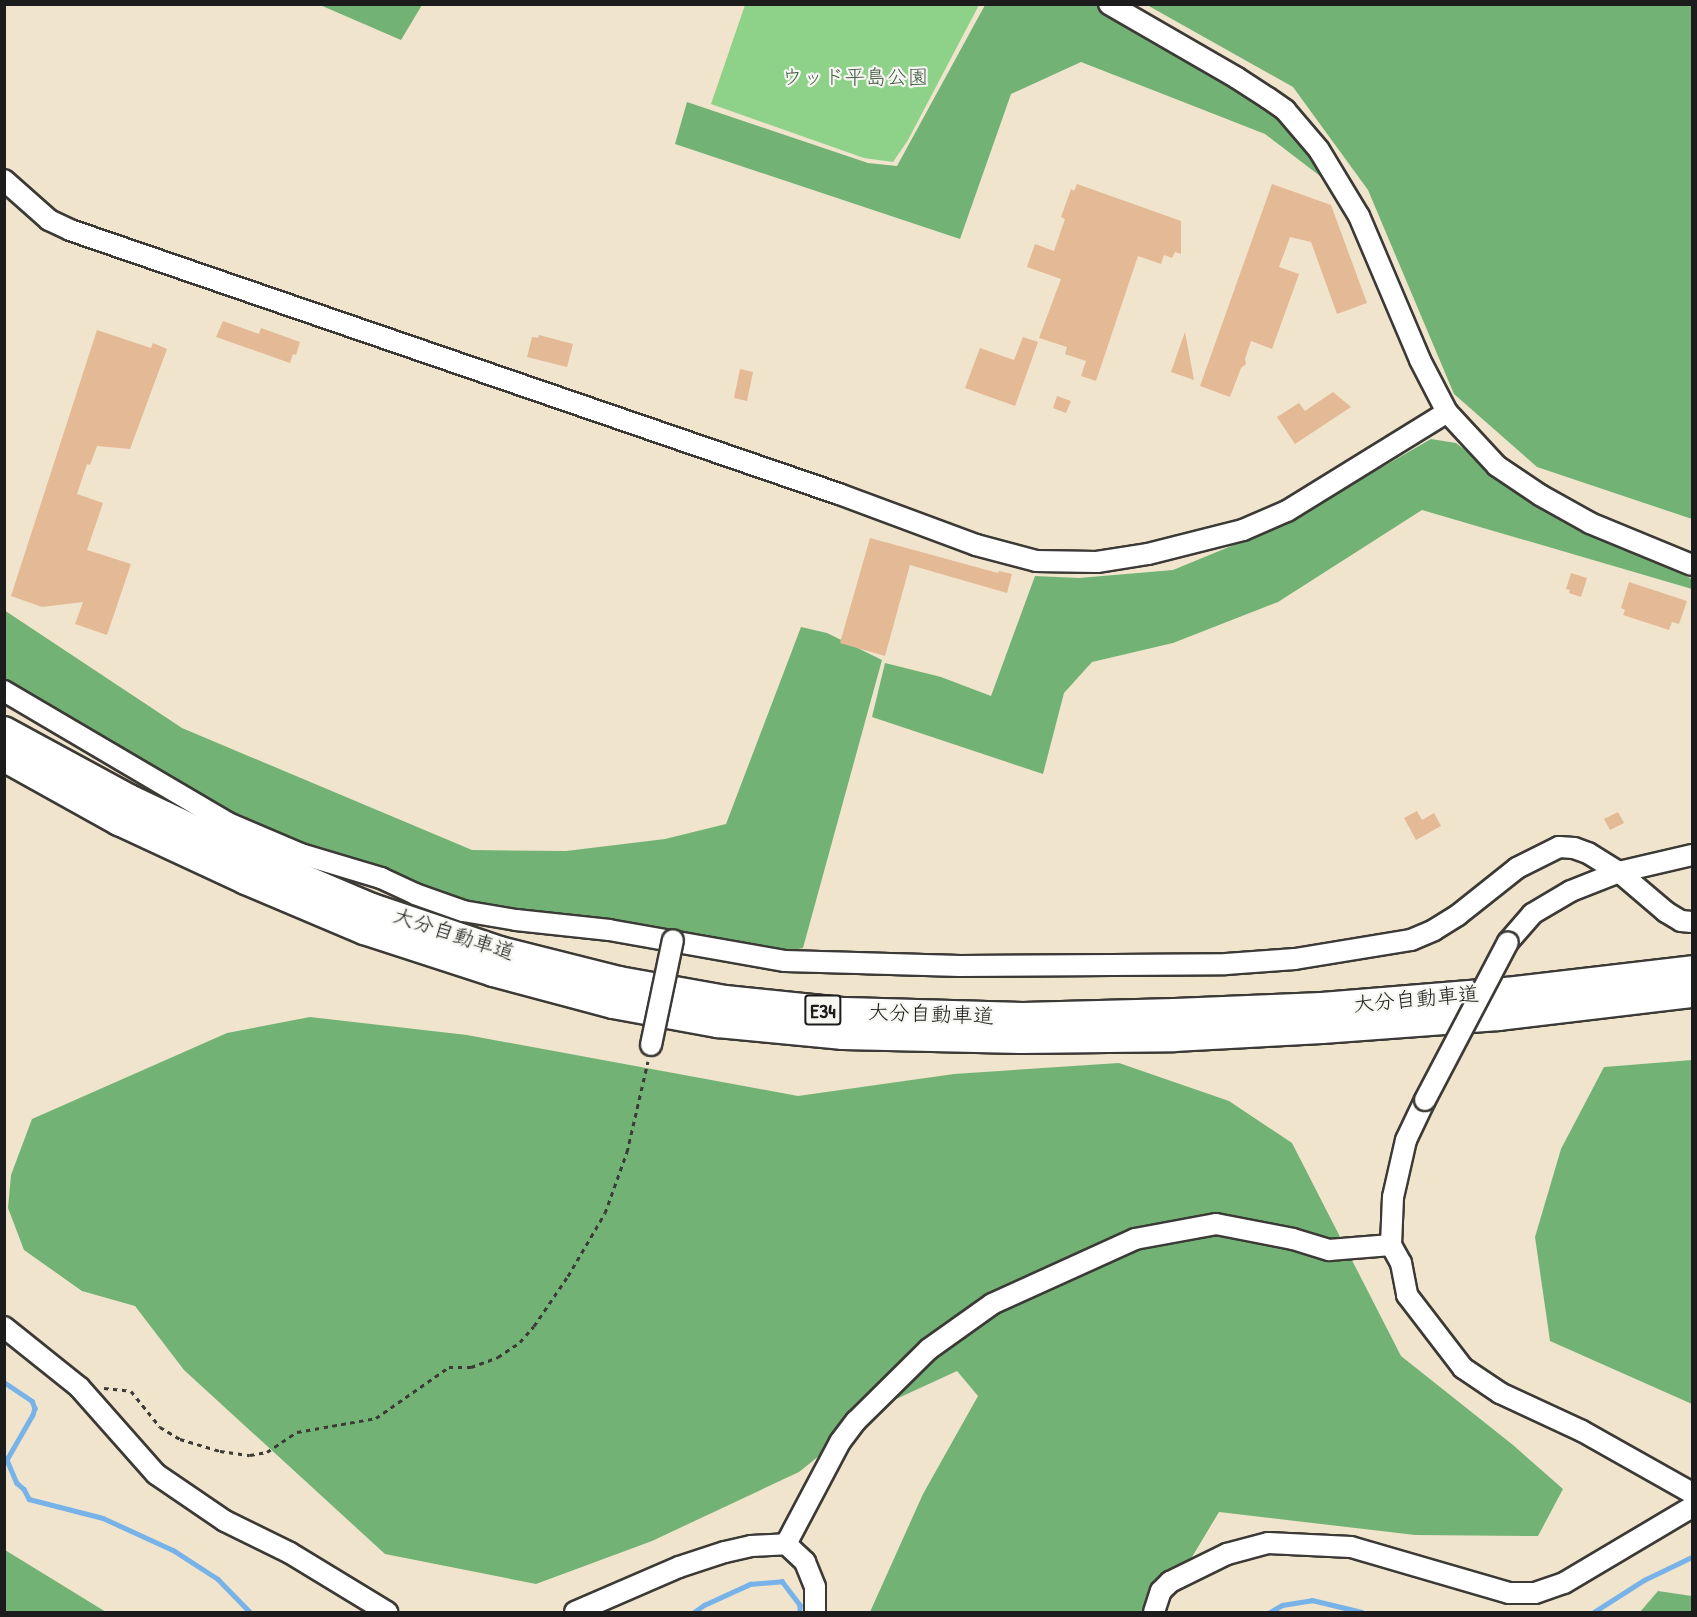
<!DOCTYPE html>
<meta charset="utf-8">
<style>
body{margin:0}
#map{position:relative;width:1697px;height:1617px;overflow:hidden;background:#f0e4cc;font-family:"Patrick Hand","Klee One",sans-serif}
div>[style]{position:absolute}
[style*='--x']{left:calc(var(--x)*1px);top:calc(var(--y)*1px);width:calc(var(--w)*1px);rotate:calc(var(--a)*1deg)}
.green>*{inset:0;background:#8ed189}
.forest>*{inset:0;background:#72b375}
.stream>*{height:4.5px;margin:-2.25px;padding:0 2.25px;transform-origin:2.25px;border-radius:2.25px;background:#77b2e8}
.building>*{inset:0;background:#e4b996}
.path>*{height:3px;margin-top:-1.5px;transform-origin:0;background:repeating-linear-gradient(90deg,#3c3a36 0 4.5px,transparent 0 9px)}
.roads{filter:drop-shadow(2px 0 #3c3a36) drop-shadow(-2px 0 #3c3a36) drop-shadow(0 2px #3c3a36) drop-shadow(0 -2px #3c3a36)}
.minor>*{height:20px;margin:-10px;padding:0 10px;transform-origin:10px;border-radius:10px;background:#fff}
.highway>*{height:28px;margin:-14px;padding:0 14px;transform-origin:14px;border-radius:14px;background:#fff}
.bridges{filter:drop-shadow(2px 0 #3c3a36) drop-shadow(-2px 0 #3c3a36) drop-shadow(0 2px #3c3a36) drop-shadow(0 -2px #3c3a36)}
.minor-bridge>*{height:20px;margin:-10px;padding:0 10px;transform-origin:10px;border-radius:10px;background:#fff}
span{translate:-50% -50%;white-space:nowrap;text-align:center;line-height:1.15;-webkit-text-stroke:4.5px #f6f6f2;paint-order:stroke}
.shield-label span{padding:2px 4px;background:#f6f6f2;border:2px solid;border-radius:4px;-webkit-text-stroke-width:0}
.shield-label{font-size:20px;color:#1c1c1c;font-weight:700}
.park-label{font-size:21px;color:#445b42}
.street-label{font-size:21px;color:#1c1c1c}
.frame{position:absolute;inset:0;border:6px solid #1c1c1c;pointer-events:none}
</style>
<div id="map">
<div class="green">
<div style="clip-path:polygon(745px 5px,745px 4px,979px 5px,908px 140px,893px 162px,864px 158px,711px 104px)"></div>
</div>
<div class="forest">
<div style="clip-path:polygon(320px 5px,422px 5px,401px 40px)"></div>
<div style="clip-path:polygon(985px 5px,1099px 5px,1283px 113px,1337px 189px,1265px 134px,1081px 62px,1011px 94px,960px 239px,675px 144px,687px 102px,868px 163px,897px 166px)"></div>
<div style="clip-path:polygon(1147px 5px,1692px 5px,1692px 519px,1537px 467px,1454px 394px,1368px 190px,1293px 87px)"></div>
<div style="clip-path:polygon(1431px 439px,1456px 443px,1501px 478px,1592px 532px,1692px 579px,1692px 589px,1422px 510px,1278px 602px,1173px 643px,1092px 662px,1064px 693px,1043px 774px,872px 717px,885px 663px,941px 677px,991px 696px,1035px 576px,1079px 578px,1173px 570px,1280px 526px)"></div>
<div style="clip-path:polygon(4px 610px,182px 728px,472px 850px,566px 851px,665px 839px,726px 824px,801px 627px,827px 633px,882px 660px,803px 948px,787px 951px,635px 929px,500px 914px,331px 858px,237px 817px,5px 683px)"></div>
<div style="clip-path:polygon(310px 1017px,467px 1035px,798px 1096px,954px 1074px,1119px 1063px,1229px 1101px,1292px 1143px,1401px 1356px,1513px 1445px,1563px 1489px,1538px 1536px,1415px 1535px,1219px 1512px,1159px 1612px,870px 1612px,923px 1494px,978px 1396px,957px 1371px,881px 1406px,799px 1472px,652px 1541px,536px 1584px,385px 1554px,184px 1370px,135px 1306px,82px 1291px,24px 1250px,8px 1208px,11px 1175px,32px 1119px,227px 1033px)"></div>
<div style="clip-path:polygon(1692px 1060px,1692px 1404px,1550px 1341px,1535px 1237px,1561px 1149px,1604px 1067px)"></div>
<div style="clip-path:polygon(5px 1550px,106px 1612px,5px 1612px)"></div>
<div style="clip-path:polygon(1658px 1591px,1692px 1596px,1692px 1612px,1640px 1612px)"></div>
</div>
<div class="stream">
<div style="--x:4;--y:1382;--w:34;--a:34"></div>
<div style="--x:32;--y:1401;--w:8;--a:67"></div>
<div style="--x:35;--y:1408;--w:7;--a:106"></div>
<div style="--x:33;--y:1415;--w:52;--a:120"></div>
<div style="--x:7;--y:1460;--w:25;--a:67"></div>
<div style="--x:17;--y:1483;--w:9;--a:41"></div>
<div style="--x:24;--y:1489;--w:11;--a:63"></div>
<div style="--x:29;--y:1499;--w:76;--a:14.4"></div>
<div style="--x:103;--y:1518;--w:77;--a:24.6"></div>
<div style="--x:173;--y:1550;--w:54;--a:32.8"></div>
<div style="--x:218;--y:1579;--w:46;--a:45.9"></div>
<div style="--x:694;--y:1612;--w:12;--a:-35"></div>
<div style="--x:704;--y:1605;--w:51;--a:-24.5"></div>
<div style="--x:750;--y:1584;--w:32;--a:-5"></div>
<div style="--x:782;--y:1581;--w:30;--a:53"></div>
<div style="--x:800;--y:1605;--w:7;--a:90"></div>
<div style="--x:1270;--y:1612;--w:14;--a:-30"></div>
<div style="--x:1282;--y:1605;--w:30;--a:-9"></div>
<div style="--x:1312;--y:1600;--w:51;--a:13.5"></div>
<div style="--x:1594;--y:1612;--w:59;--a:-32.6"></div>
<div style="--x:1644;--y:1580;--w:53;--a:-25.6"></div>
</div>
<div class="building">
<div style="clip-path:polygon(1077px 184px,1181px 221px,1181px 254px,1175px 252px,1172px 258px,1164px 255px,1161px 264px,1138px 256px,1096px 381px,1081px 376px,1086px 361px,1065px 354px,1067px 347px,1039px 338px,1061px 279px,1027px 267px,1035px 244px,1054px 251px,1065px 219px,1061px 217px,1071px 189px,1074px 191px)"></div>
<div style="clip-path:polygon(1272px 184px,1331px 205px,1367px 303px,1337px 314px,1311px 242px,1290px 237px,1279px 267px,1299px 274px,1272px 349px,1251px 341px,1245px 359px,1246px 364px,1241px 368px,1230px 397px,1200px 386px)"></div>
<div style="clip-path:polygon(223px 321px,259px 334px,261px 328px,300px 342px,296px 355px,293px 354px,290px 363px,216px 337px)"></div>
<div style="clip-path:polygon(97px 330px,151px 348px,153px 343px,167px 349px,130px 449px,97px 446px,90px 465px,87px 464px,77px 494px,103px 503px,87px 550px,131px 564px,107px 635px,75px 624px,83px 602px,42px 607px,11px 596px)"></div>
<div style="clip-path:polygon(1185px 332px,1194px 380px,1171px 372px)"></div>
<div style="clip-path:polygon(539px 335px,573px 344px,567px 367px,527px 357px,532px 337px,538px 338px)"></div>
<div style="clip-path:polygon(1023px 337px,1038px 342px,1015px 406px,965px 388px,980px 348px,1014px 360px)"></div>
<div style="clip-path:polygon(740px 369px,753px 372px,747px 401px,734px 398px)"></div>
<div style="clip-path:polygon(1333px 392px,1351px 407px,1295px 444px,1277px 417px,1299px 403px,1305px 411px)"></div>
<div style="clip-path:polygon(1057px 396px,1071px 401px,1066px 413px,1053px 408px)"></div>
<div style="clip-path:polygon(870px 538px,998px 573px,999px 571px,1012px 574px,1007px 593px,910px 565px,885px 656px,840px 643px)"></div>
<div style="clip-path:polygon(1571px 573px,1587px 578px,1581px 597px,1569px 593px,1570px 590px,1566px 589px)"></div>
<div style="clip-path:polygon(1629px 582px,1687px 601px,1679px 624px,1672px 622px,1669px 630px,1623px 615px,1625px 610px,1621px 608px)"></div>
<div style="clip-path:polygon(1417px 811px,1422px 820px,1434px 813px,1441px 826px,1416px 840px,1404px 818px)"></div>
<div style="clip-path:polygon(1618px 812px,1624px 823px,1610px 830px,1604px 819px)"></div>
</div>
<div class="path">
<div style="--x:104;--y:1388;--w:27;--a:6"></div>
<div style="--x:131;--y:1391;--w:46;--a:51.1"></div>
<div style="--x:160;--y:1427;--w:23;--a:31"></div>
<div style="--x:180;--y:1439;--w:42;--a:16.7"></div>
<div style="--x:220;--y:1451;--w:30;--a:8"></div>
<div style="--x:250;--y:1455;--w:17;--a:-10"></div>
<div style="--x:267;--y:1452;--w:36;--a:-34"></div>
<div style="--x:297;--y:1432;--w:80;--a:-10"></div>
<div style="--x:376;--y:1418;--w:89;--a:-34.9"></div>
<div style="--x:449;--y:1367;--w:22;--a:0"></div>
<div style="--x:471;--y:1367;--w:29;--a:-20"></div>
<div style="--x:498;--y:1357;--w:27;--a:-34"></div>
<div style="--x:520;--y:1342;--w:21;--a:-49"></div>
<div style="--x:534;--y:1326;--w:60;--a:-55.8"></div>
<div style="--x:568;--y:1276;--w:73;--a:-59.6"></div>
<div style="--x:605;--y:1213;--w:65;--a:-70.2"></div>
<div style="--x:627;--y:1152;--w:93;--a:-77"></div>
</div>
<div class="roads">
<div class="minor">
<div style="--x:1109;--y:4;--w:148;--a:30"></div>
<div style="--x:1237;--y:78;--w:37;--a:33"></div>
<div style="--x:1268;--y:98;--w:21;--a:35"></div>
<div style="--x:1285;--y:110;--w:52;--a:49.6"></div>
<div style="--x:1319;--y:150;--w:77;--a:58.8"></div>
<div style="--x:1359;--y:216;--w:156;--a:67"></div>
<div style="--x:1420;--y:360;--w:59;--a:62.6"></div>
<div style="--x:1447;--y:412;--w:74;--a:47.2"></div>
<div style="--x:1497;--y:466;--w:52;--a:34"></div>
<div style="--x:1540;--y:495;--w:57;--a:29.2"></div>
<div style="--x:1590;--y:523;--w:110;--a:22.4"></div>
<div style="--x:4;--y:180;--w:60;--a:41.6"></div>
<div style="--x:49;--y:220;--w:23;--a:25"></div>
<div style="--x:70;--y:230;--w:813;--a:18.95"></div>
<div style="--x:839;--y:494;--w:146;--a:20.4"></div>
<div style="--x:976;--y:545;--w:62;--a:14.9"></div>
<div style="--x:1036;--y:561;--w:61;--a:0.9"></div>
<div style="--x:1097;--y:562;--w:52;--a:-8.9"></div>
<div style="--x:1148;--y:554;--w:98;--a:-14.2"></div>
<div style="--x:1243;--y:530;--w:48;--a:-23.4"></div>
<div style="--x:1287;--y:511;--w:188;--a:-31.7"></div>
<div style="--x:4;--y:691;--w:260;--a:30.5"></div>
<div style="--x:228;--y:823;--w:79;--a:23"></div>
<div style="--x:301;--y:854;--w:84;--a:16.7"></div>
<div style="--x:381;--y:878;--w:38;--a:25"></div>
<div style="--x:415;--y:894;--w:51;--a:19.5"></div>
<div style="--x:463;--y:911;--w:54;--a:9.6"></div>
<div style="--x:516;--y:920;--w:94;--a:6.1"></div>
<div style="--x:609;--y:930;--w:179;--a:10"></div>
<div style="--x:785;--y:961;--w:175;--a:1.6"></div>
<div style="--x:960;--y:966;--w:266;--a:-0.4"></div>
<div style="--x:1226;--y:964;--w:69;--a:-4.1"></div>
<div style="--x:1295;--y:959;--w:118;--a:-9.3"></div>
<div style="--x:1411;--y:940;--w:25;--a:-23"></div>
<div style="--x:1434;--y:930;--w:28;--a:-32"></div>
<div style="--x:1458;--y:915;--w:75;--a:-38.5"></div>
<div style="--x:1517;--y:868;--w:47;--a:-26.6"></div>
<div style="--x:1559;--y:847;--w:15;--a:4"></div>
<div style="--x:1574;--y:848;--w:15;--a:20"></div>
<div style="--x:1588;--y:853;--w:36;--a:32"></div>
<div style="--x:1619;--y:872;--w:62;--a:40.4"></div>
<div style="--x:1666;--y:912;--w:17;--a:31"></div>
<div style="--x:1681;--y:921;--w:11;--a:5"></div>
<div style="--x:1508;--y:942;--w:37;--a:-49"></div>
<div style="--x:1532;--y:914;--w:45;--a:-30.5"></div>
<div style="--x:1571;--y:891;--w:52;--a:-21.6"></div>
<div style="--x:1619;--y:872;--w:75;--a:-13.1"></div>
<div style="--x:1425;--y:1100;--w:44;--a:115.4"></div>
<div style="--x:1406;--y:1140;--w:58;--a:102.8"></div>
<div style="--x:1393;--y:1197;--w:48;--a:92.4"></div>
<div style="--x:1391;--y:1245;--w:21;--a:61"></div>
<div style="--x:1401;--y:1263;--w:33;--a:79"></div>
<div style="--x:1407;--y:1295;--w:92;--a:52.5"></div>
<div style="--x:1463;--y:1368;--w:45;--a:34"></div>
<div style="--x:1500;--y:1393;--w:90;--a:24.9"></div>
<div style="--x:1582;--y:1431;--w:126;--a:29.4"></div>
<div style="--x:4;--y:1327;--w:96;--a:38.7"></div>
<div style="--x:79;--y:1387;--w:116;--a:48.5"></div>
<div style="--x:156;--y:1474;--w:83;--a:34.3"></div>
<div style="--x:225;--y:1521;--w:72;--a:26.2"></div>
<div style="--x:290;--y:1553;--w:114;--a:31.3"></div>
<div style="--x:786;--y:1544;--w:115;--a:-62.1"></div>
<div style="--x:840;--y:1442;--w:26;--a:-53"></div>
<div style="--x:856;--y:1421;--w:103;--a:-44.6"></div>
<div style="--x:929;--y:1349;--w:77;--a:-35.5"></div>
<div style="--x:992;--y:1304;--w:157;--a:-24.4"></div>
<div style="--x:1135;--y:1239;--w:82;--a:-10.5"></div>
<div style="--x:1216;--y:1224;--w:78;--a:11"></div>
<div style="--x:1293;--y:1239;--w:38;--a:17"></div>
<div style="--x:1329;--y:1250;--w:62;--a:-4.6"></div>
<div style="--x:575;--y:1612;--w:113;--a:-23.4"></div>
<div style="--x:679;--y:1567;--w:48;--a:-18.1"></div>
<div style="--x:725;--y:1552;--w:27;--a:-13"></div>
<div style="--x:751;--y:1546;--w:35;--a:-3"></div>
<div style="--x:786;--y:1544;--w:26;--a:43"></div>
<div style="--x:805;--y:1562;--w:27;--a:68"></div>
<div style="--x:815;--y:1587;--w:25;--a:90"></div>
<div style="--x:1154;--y:1612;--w:22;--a:-72"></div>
<div style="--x:1161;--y:1591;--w:13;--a:-45"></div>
<div style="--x:1170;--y:1582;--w:64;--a:-26.2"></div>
<div style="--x:1227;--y:1554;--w:42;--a:-15"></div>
<div style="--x:1268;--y:1543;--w:83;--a:2.8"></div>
<div style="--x:1351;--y:1547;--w:165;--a:16.2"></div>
<div style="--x:1509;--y:1593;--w:26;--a:0"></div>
<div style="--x:1535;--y:1593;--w:31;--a:-19"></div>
<div style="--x:1564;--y:1583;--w:149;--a:-30.7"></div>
</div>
<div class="highway">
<div style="--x:4;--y:731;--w:142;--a:28.5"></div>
<div style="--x:129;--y:799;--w:140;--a:25.3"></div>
<div style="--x:256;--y:859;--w:126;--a:22.9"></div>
<div style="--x:372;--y:908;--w:135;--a:18.6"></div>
<div style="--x:500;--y:951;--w:123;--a:14.1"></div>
<div style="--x:619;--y:981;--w:108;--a:10.2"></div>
<div style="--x:725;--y:1000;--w:120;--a:5.8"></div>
<div style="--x:844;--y:1012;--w:179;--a:1.6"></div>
<div style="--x:1023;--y:1017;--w:152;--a:-1.5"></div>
<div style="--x:1175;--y:1013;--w:147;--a:-2.3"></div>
<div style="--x:1322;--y:1007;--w:185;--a:-4.7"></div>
<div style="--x:1506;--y:992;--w:187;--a:-6.7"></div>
<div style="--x:4;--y:757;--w:132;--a:29.1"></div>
<div style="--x:119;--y:821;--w:140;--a:24.9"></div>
<div style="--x:246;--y:880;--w:128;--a:23"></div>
<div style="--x:364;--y:930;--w:136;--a:18"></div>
<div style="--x:493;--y:972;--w:124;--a:14.9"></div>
<div style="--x:613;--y:1004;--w:107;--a:10.3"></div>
<div style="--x:718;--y:1023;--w:126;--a:5.5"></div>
<div style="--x:843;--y:1035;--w:178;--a:1.3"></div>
<div style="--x:1021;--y:1039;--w:153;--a:-0.7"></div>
<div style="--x:1174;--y:1037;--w:148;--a:-3.1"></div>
<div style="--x:1322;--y:1029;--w:177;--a:-4.2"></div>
<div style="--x:1499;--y:1016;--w:194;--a:-6.8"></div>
</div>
</div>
<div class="bridges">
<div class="minor-bridge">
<div style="--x:651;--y:1045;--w:107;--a:-78.2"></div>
<div style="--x:1425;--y:1100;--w:178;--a:-62.3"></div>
</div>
</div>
<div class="shield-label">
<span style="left:823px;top:1010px">E34</span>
</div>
<div class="park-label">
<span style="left:855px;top:77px">ウッド平島公園</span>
</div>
<div class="street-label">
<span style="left:454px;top:934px;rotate:18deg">大分自動車道</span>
<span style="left:1416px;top:999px;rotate:-5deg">大分自動車道</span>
<span style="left:931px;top:1014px;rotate:2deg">大分自動車道</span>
</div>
<div class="frame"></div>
</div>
